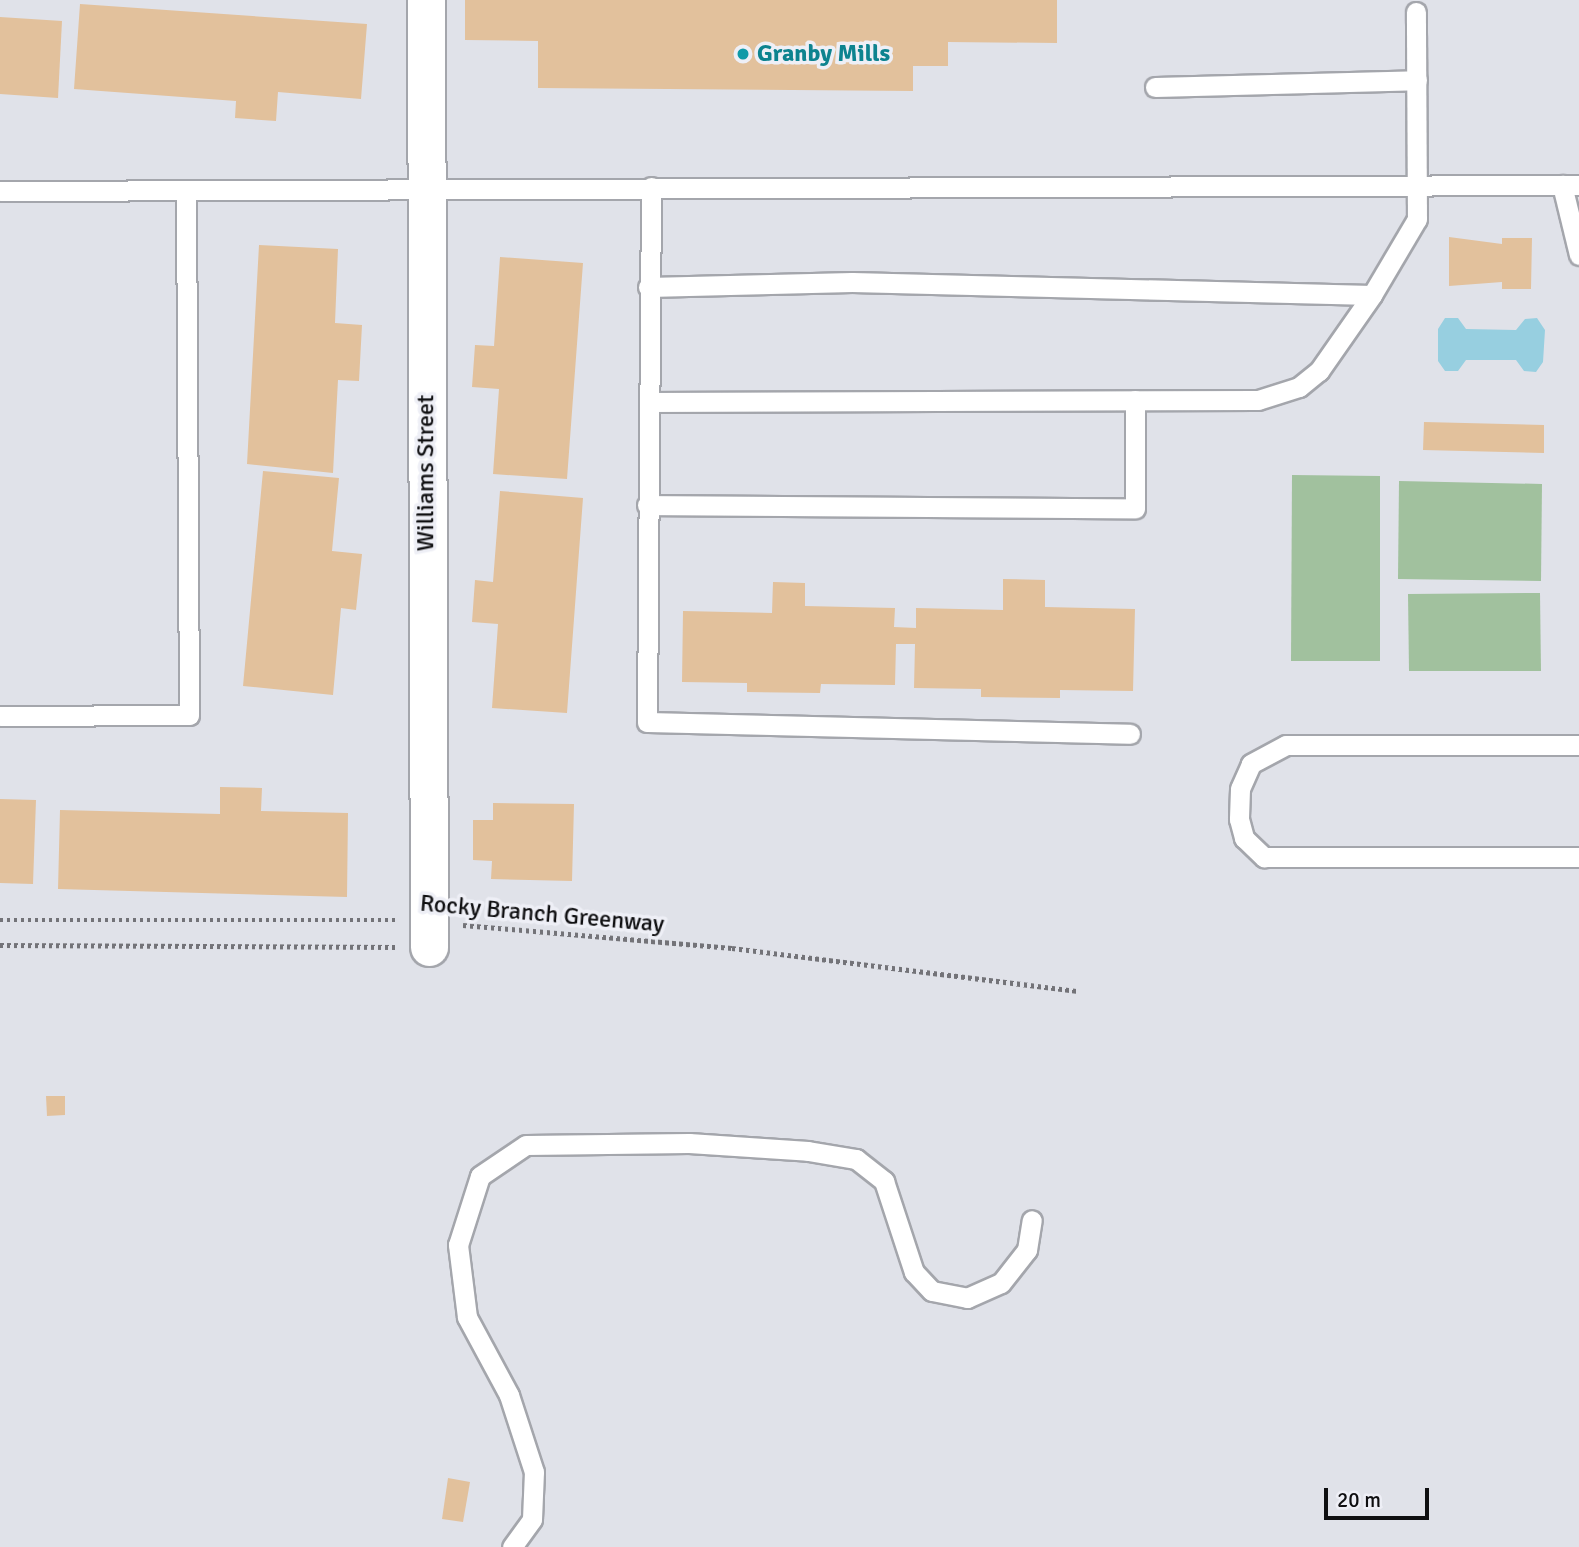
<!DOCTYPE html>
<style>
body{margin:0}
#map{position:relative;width:1579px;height:1547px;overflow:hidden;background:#e0e2e9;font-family:Signika,sans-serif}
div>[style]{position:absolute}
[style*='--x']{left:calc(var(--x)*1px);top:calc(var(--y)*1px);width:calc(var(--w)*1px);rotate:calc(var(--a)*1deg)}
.green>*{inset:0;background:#a1c19e}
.water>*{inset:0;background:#97cfe0}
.building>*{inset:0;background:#e2c19c}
.path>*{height:4.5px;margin-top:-2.25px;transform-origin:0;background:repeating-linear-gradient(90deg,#737378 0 3.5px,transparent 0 7px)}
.roads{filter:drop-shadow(2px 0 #a4a6ac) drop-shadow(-2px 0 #a4a6ac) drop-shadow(0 2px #a4a6ac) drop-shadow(0 -2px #a4a6ac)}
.service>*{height:19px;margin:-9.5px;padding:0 9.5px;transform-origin:9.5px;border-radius:9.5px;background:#fff}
.minor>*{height:37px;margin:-18.5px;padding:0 18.5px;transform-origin:18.5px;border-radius:18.5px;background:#fff}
.dots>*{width:19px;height:19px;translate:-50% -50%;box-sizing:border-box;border:4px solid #eeeff6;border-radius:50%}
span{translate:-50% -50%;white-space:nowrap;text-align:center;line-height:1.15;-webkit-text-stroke:7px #eeeff6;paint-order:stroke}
.culture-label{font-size:24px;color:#0d838f;font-weight:700}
.left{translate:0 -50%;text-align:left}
.street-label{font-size:24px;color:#0f0f11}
.scale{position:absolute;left:1324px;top:1488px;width:105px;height:32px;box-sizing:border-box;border:4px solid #0f0f11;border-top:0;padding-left:9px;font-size:21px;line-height:24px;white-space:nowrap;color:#0f0f11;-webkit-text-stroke:5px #eeeff6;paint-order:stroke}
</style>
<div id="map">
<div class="green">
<div style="clip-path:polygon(1292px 475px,1380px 476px,1380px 661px,1291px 661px)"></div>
<div style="clip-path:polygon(1399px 481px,1542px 484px,1541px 581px,1398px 579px)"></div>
<div style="clip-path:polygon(1540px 593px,1541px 671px,1409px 671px,1408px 594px)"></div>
</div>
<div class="water">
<div style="clip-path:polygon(1445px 318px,1458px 318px,1466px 329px,1516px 330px,1525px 319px,1537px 318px,1545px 330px,1543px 362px,1536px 372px,1524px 371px,1516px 360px,1466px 360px,1458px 371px,1445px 371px,1438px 361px,1438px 329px)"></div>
</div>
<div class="building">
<div style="clip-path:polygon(465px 0,1057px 0,1057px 43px,948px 42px,948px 66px,913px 66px,913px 91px,538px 88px,538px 41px,465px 40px)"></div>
<div style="clip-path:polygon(80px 4px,367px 24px,361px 99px,278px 92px,276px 121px,235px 118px,236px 101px,74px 89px)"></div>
<div style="clip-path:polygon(0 17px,62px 21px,58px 98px,0 94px)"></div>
<div style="clip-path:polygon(1449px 237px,1502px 244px,1502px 238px,1532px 238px,1531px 289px,1502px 289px,1502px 282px,1449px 286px)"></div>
<div style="clip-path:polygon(259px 245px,338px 249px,335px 323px,362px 325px,359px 381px,338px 380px,333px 473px,247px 464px)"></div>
<div style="clip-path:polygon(500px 257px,583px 263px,567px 479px,493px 474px,499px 389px,472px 387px,475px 345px,494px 346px)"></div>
<div style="clip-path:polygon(1424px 422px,1544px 425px,1544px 453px,1423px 450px)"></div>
<div style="clip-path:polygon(263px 471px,339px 478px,332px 551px,362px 554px,356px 610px,341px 608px,333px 695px,243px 686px)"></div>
<div style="clip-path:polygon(500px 491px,583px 498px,567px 713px,492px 708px,498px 624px,472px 622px,475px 580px,493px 582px)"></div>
<div style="clip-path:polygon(1003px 579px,1045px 580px,1045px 607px,1135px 609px,1133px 691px,1060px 690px,1060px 698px,981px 697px,981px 689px,914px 688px,915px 644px,896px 644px,895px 685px,821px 684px,820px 693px,747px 692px,747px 683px,682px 682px,683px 611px,772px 613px,773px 582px,805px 583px,805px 606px,895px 608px,894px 627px,916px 628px,916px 608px,1003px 610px)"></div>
<div style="clip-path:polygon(220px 787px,262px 788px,261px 811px,348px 813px,347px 897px,58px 889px,60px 810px,220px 814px)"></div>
<div style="clip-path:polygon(0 799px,36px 800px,33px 884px,0 883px)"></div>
<div style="clip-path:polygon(493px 803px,574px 804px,572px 881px,491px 879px,492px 861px,473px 860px,473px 820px,493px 820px)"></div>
<div style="clip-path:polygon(46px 1096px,65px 1096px,65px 1115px,47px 1116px)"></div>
<div style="clip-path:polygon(448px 1478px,470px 1482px,463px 1522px,442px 1519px)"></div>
</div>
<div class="path">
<div style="--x:0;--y:920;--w:395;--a:0"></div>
<div style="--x:463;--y:925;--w:270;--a:4.9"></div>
<div style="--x:732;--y:948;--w:349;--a:7.1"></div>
<div style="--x:0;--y:945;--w:395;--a:0.3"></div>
</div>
<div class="roads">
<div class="service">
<div style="--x:1155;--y:87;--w:262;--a:-1.5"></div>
<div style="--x:1562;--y:185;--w:72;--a:76.3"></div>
<div style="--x:651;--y:187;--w:535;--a:90.43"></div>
<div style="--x:647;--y:722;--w:483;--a:1.4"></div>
<div style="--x:0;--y:191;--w:1579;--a:-0.22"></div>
<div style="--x:648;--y:287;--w:204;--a:-1.4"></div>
<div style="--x:852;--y:282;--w:520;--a:1.43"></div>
<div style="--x:649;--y:402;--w:609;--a:-0.19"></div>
<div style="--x:1258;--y:400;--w:43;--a:-17.6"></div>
<div style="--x:1299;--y:387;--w:26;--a:-39"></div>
<div style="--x:1319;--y:371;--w:93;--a:-55.1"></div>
<div style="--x:1372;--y:295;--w:88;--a:-59.4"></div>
<div style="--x:1417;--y:219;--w:207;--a:-90.3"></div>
<div style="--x:647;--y:505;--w:488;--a:0.4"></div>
<div style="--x:1135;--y:508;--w:108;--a:-90"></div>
<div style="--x:0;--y:716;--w:189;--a:-0.3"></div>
<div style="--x:189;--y:715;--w:524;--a:-90.33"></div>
<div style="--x:1579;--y:745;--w:293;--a:180"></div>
<div style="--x:1286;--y:745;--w:40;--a:152"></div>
<div style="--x:1251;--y:764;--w:27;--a:114"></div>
<div style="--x:1240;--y:789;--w:30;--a:92"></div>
<div style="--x:1239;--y:819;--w:20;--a:75"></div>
<div style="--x:1244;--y:838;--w:28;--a:44"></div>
<div style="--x:1264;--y:857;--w:315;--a:0"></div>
<div style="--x:512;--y:1547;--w:34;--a:-54"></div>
<div style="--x:532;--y:1519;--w:47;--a:-87.6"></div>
<div style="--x:534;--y:1472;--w:81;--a:-108"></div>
<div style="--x:509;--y:1395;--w:89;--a:-118.3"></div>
<div style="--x:467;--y:1317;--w:73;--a:-97.1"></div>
<div style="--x:458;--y:1245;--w:72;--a:-72.3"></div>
<div style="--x:480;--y:1176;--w:55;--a:-34"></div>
<div style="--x:526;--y:1145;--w:163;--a:-0.7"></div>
<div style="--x:689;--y:1143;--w:119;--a:3.8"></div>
<div style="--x:808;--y:1151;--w:49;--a:9.5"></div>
<div style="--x:856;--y:1159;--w:36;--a:38"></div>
<div style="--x:884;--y:1181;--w:96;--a:71.8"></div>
<div style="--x:914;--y:1272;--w:26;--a:47"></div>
<div style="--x:932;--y:1291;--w:36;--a:11"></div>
<div style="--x:967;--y:1298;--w:37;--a:-24"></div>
<div style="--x:1001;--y:1283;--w:42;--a:-51.8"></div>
<div style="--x:1027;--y:1250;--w:30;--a:-81"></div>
</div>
<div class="minor">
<div style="--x:426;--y:0;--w:947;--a:89.82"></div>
</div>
</div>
<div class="dots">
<div style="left:743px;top:54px;background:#0f9aa8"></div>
</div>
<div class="culture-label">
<span class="left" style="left:757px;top:54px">Granby Mills</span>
</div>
<div class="street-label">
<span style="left:426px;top:473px;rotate:-90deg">Williams Street</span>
<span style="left:542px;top:914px;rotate:5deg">Rocky Branch Greenway</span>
</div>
<div class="scale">20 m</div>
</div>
